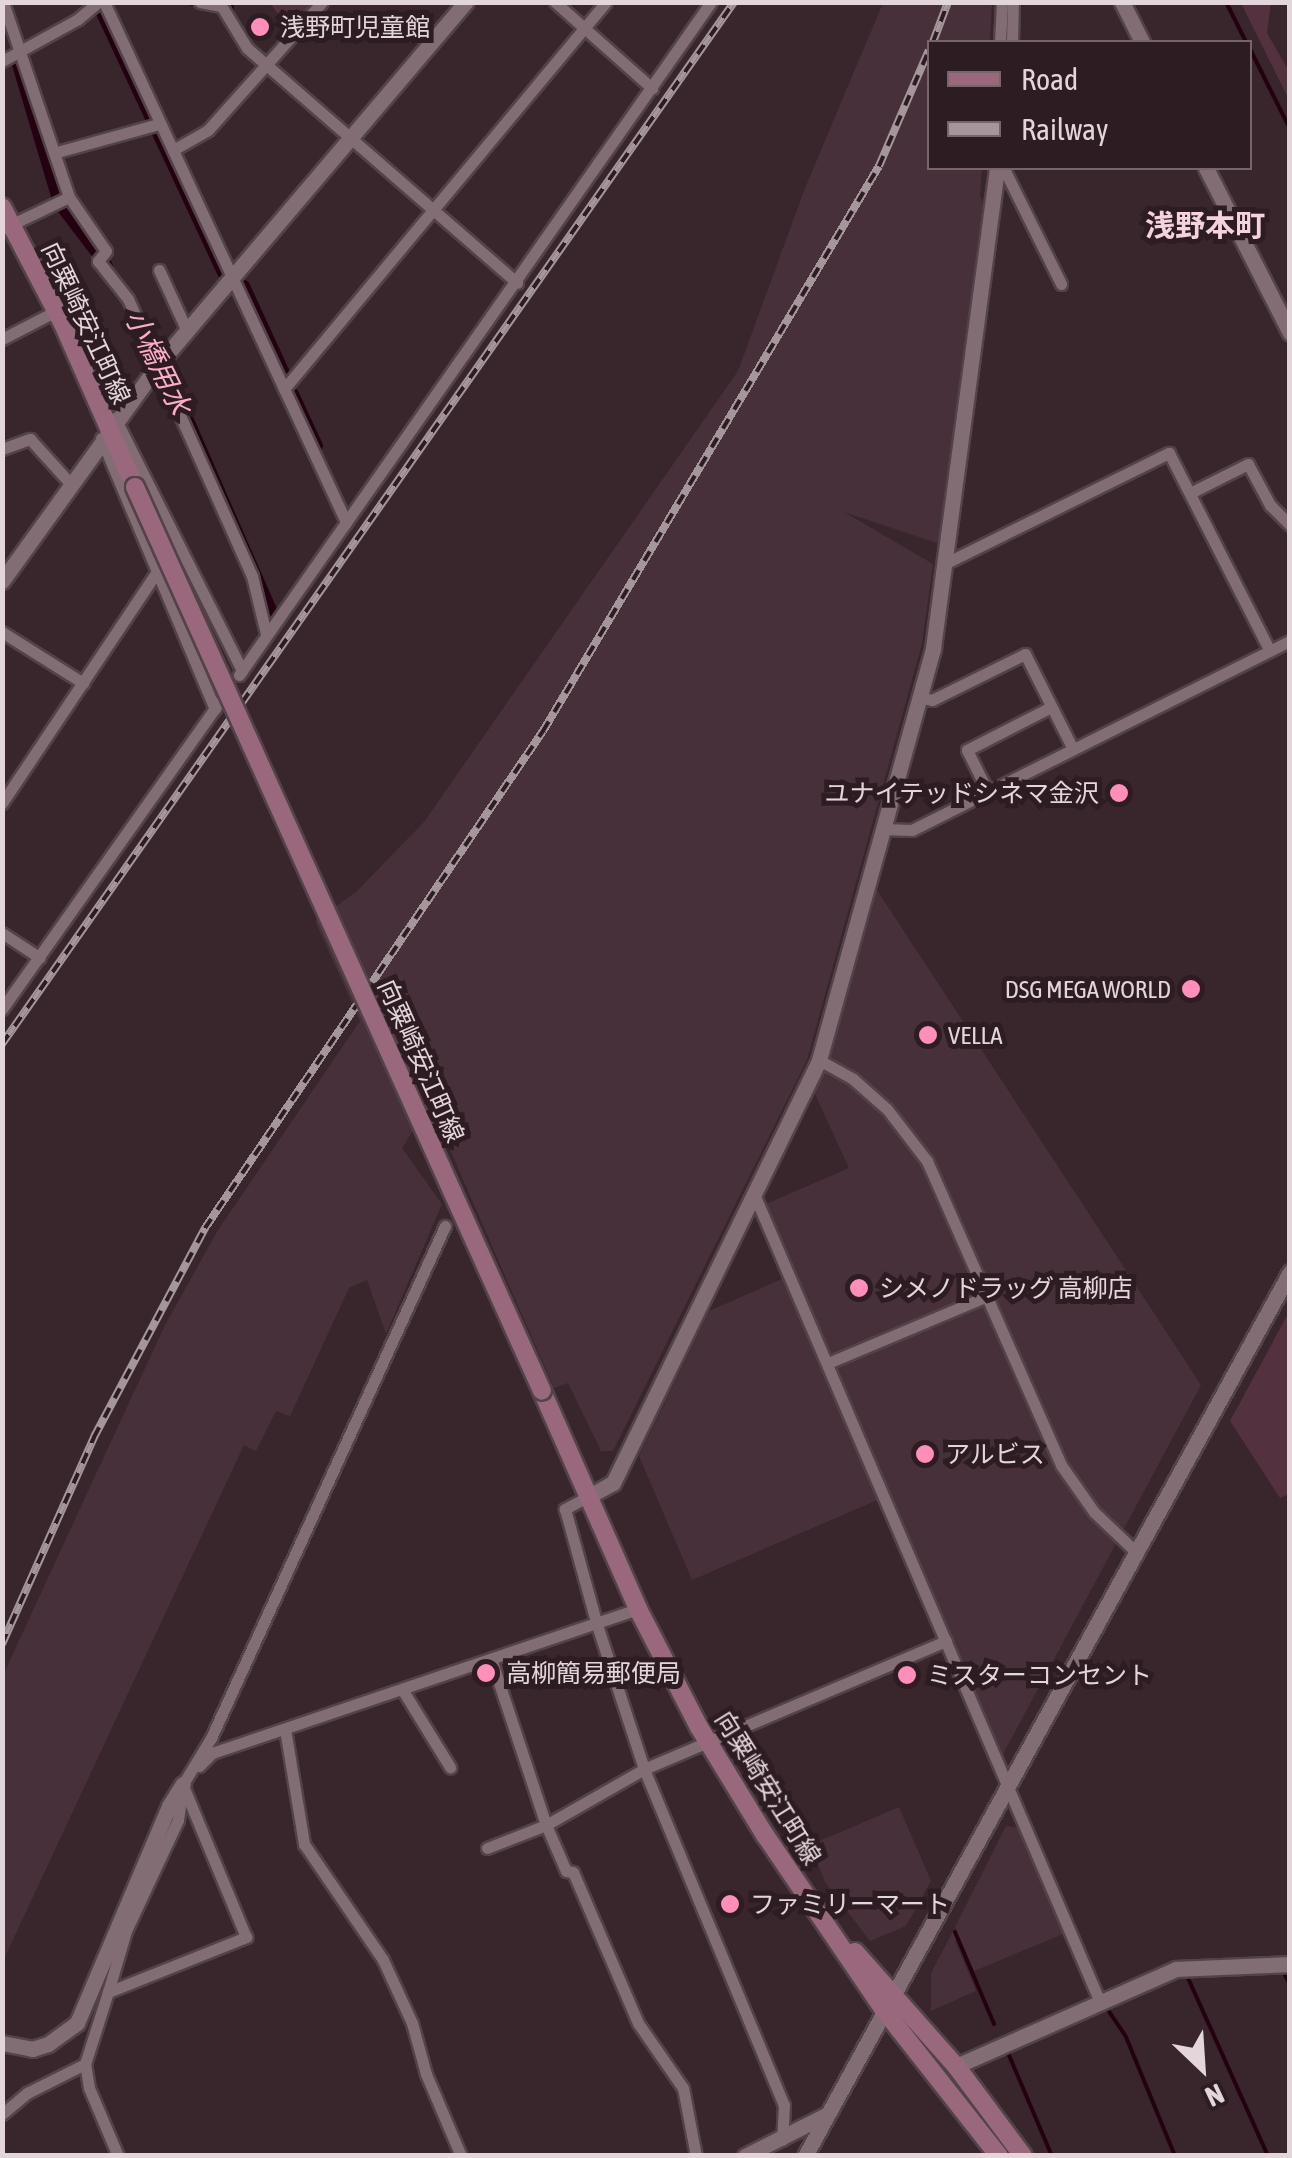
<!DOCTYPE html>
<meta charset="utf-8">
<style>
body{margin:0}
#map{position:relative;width:1292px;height:2158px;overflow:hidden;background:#38262c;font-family:"Asap Condensed","Noto Sans JP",sans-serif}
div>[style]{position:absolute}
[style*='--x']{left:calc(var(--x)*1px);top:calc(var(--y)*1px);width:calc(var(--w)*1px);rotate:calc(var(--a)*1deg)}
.built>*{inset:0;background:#473039}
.green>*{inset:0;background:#53313e}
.stream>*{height:4px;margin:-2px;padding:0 2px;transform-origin:2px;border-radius:2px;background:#240111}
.canal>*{height:12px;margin:-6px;padding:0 6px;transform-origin:6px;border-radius:6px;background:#240111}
.roads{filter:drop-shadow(2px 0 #524348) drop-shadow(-2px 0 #524348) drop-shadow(0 2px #524348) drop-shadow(0 -2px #524348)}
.minor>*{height:11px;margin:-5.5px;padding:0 5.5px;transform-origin:5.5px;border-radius:5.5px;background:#836d75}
.tertiary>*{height:15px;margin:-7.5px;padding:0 7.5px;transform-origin:7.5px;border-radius:7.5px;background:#836d75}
.secondary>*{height:18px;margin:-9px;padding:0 9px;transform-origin:9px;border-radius:9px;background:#99687c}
.rail>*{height:8px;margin-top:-4px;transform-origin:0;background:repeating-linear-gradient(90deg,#2d1c22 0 11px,#a5969b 0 22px);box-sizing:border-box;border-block:2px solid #a5969b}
.bridges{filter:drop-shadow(2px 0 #524348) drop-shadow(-2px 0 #524348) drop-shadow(0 2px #524348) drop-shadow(0 -2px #524348)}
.secondary-bridge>*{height:18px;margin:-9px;padding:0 9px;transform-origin:9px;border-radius:9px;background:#99687c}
.dots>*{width:28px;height:28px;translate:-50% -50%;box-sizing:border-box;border:5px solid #2d1c22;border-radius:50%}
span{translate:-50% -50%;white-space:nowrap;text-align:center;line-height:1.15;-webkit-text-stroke:10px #2d1c22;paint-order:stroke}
.poi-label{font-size:25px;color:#e3d6da}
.left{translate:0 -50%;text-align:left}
.right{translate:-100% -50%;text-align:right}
.street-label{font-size:25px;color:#e3d6da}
.water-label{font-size:28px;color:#faadc9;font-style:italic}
.quarter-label{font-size:30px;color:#f5d3de;font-weight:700}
.frame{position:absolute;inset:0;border:5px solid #e3d6da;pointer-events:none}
.legend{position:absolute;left:927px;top:40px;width:325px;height:130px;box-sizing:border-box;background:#2d1c22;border:2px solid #76666c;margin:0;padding:12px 18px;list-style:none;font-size:30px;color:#e3d6da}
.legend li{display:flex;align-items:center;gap:20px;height:50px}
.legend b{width:50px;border:2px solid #76666c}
.north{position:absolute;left:1152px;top:2018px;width:100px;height:100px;-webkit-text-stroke:8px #2d1c22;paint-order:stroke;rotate:155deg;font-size:28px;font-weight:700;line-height:40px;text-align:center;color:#e3d6da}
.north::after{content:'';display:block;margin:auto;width:35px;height:45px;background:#e3d6da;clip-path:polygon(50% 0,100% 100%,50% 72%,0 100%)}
</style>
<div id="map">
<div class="built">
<div style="clip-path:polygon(883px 3px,992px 3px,990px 42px,929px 42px,929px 168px,982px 168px,980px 196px,985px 208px,940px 544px,844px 512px,933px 564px,922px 644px,807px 1060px,613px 1451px,601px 1451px,568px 1383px,554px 1388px,430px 1104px,402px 1148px,442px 1204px,386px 1334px,367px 1280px,349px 1288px,290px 1416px,276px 1411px,256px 1451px,244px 1445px,3px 1961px,3px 1675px,165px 1325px,218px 1230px,360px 1021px,315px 921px,356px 892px,424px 822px,738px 371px,805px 188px)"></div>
<div style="clip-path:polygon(875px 887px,1201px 1385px,1002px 1756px,766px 1204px,849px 1168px,814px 1092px,826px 1066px)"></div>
<div style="clip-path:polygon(782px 1279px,787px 1280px,880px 1499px,692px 1580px,639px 1456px,709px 1311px)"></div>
<div style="clip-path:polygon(899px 1807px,931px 1881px,906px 1926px,870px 1941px,825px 1882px,810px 1845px)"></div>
<div style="clip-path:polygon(1006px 1826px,1018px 1827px,1063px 1934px,974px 1971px,960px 1939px,955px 1941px,976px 1991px,931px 2011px,931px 1973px,952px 1933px,957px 1932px,955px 1927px)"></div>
</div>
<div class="green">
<div style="clip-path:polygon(270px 3px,317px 3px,291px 32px)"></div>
<div style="clip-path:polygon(1241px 3px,1271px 3px,1267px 33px,1289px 71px,1289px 100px)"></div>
<div style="clip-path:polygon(1289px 1312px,1289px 1494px,1280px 1498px,1230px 1421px)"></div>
</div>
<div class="stream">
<div style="--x:183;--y:2;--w:15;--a:11"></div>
<div style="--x:231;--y:2;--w:16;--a:83"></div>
<div style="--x:1226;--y:2;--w:45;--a:63.4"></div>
<div style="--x:1250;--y:49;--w:89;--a:63.4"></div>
<div style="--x:955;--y:1932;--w:100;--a:67"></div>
<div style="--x:1285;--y:1975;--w:11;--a:63"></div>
<div style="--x:1188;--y:1978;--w:195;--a:65.8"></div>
<div style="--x:1108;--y:2010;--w:32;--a:56"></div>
<div style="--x:1126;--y:2037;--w:129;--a:67.6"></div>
<div style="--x:1008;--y:2053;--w:112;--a:66.9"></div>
</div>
<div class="canal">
<div style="--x:102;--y:13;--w:286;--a:65"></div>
<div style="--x:17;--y:61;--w:148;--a:73.5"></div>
<div style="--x:59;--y:203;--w:79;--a:52.7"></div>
<div style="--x:244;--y:286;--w:96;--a:65.3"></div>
<div style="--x:293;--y:394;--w:57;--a:65.2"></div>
<div style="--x:184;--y:411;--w:219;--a:66.4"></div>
</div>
<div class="roads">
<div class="minor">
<div style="--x:3;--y:2;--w:206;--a:71.3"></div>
<div style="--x:69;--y:197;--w:65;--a:55.6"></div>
<div style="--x:106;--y:251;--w:13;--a:129"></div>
<div style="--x:98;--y:261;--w:48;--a:51.7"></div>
<div style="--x:128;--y:299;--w:303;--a:65.9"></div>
<div style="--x:252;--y:576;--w:60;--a:76.4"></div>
<div style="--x:104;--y:2;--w:574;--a:65.04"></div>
<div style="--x:200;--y:2;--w:20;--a:11"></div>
<div style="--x:219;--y:2;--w:54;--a:58.7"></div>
<div style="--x:247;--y:48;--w:358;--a:41"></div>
<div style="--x:555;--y:2;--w:130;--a:41.6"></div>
<div style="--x:1000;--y:42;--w:40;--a:-87.1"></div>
<div style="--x:1012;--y:42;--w:40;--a:-88.6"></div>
<div style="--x:2;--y:61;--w:87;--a:-28.9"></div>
<div style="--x:78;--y:19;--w:26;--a:-40"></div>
<div style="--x:173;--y:150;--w:40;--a:-29.7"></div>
<div style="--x:208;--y:130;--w:171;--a:-48.3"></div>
<div style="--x:57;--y:152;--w:106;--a:-15.4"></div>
<div style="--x:996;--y:169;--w:11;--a:22"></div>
<div style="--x:1006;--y:173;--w:124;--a:63.6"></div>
<div style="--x:2;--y:229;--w:74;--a:-25.5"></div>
<div style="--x:159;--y:270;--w:67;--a:65.3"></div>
<div style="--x:2;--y:339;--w:61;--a:-27.4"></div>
<div style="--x:284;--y:389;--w:503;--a:-50.24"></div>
<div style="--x:115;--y:418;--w:283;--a:63.3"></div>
<div style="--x:101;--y:438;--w:294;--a:67.2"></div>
<div style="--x:2;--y:449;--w:30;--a:-20"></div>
<div style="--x:30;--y:439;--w:58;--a:47.8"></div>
<div style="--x:1190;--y:493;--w:65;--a:-26.6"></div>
<div style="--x:1248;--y:464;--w:47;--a:61.8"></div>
<div style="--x:1270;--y:505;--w:28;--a:45"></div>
<div style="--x:944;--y:564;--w:251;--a:-26.3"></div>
<div style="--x:1169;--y:453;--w:222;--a:63"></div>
<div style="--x:2;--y:632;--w:96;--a:32.2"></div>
<div style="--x:239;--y:675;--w:822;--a:-54.96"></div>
<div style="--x:918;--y:697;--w:14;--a:12"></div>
<div style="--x:932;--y:700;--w:104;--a:-26.3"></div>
<div style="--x:1025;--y:654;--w:106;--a:63.2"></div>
<div style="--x:988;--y:792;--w:47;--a:-116.6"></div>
<div style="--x:967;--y:750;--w:94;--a:-27.1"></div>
<div style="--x:2;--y:803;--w:280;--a:-56.2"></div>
<div style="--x:882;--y:829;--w:30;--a:2"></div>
<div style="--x:912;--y:830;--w:423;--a:-26.6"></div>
<div style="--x:2;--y:933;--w:45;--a:33.3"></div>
<div style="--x:2;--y:1009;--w:379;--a:-54.7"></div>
<div style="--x:819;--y:1060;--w:39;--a:29"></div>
<div style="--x:853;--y:1079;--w:45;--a:41.4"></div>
<div style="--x:887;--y:1109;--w:66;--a:52.4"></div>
<div style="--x:927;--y:1161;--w:332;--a:66.2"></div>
<div style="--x:1061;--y:1465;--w:57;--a:54.9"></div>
<div style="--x:1094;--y:1512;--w:58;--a:43.6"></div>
<div style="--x:754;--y:1194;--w:879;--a:66.82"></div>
<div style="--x:828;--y:1363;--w:173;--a:-22.8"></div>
<div style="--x:591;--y:1495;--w:30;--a:152"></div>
<div style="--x:565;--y:1509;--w:120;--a:74.6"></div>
<div style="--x:597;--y:1625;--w:151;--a:71.9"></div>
<div style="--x:644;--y:1769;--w:364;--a:67.4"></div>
<div style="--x:784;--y:2105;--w:35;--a:93"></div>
<div style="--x:402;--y:1689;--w:92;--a:58.4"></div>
<div style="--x:285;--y:1729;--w:117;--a:80.6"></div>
<div style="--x:304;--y:1844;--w:140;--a:55.7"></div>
<div style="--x:383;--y:1960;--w:69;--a:65.3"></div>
<div style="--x:412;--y:2023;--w:53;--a:74.6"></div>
<div style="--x:426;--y:2074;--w:89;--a:66.9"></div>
<div style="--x:199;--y:1766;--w:18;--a:-45"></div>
<div style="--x:212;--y:1753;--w:450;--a:-18.7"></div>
<div style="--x:487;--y:1848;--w:63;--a:-21.3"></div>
<div style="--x:546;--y:1825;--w:175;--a:-108.3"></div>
<div style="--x:108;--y:1992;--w:64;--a:-73.6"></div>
<div style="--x:126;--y:1931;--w:123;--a:-64.9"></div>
<div style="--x:178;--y:1820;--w:36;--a:-82"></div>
<div style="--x:183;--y:1784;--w:54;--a:-58.7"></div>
<div style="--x:211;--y:1738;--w:563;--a:-65.44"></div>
<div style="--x:2;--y:2114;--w:33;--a:-40"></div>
<div style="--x:27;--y:2093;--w:65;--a:-26.6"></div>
<div style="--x:118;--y:2156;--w:74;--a:-113.1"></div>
<div style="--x:89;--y:2088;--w:24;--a:-99"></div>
<div style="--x:85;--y:2064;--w:76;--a:-72.3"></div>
<div style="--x:108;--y:1992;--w:149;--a:-21.7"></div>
<div style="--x:246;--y:1937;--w:161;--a:-112.6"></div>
<div style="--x:696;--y:2156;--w:69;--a:-100.8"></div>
<div style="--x:683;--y:2088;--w:79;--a:-124.7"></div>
<div style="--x:638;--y:2023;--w:164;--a:-113.3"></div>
<div style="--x:573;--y:1872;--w:7;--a:-172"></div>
<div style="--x:566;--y:1871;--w:50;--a:-113.5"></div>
<div style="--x:546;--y:1825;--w:113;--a:-29.7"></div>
<div style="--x:644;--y:1769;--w:328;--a:-23"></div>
</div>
<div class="tertiary">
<div style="--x:1122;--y:2;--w:45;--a:63.4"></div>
<div style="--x:1206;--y:168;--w:185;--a:63"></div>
<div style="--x:2;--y:581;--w:265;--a:-54.2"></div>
<div style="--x:157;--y:366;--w:477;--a:-49.7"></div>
<div style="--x:591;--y:1495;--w:25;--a:-29"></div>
<div style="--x:613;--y:1483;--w:470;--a:-64"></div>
<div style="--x:819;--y:1060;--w:427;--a:-74.5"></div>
<div style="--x:933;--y:648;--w:484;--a:-82.4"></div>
<div style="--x:2;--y:2043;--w:31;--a:11"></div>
<div style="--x:32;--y:2049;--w:17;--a:-17"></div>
<div style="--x:48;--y:2044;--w:36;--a:-36"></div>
<div style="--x:77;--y:2023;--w:236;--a:-67"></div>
<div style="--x:169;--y:1806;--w:26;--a:-58"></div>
<div style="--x:956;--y:2066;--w:240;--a:-23.8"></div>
<div style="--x:1176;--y:1969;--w:114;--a:-2.5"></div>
<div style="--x:745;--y:2156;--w:89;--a:-26.9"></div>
<div style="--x:805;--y:2156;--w:1008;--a:-61.25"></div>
</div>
<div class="secondary">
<div style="--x:2;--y:207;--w:132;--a:62.5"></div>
<div style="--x:63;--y:324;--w:178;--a:66.2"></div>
<div style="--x:542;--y:1391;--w:238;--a:66.2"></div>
<div style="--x:638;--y:1609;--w:133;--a:62.7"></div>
<div style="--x:699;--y:1727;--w:127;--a:58.6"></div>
<div style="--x:765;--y:1835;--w:212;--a:55.8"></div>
<div style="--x:884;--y:2010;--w:186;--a:51.8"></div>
<div style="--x:855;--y:1952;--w:152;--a:48.5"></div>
<div style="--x:956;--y:2066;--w:112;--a:53.3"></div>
</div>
</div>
<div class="rail">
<div style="--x:933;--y:42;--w:43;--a:-69.4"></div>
<div style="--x:2;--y:1044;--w:1273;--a:-54.91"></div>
<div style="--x:2;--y:1644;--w:227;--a:-66"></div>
<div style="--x:94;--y:1437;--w:237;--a:-62"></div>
<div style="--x:205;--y:1228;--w:601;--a:-55.78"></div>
<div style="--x:543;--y:731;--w:657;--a:-59.26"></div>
<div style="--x:879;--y:166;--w:126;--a:-66.7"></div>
</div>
<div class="bridges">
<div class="secondary-bridge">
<div style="--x:135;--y:487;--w:991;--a:65.76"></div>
</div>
</div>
<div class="dots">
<div style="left:260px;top:27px;background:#ff8ebb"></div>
<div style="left:1119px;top:793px;background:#ff8ebb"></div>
<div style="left:1191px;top:989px;background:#ff8ebb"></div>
<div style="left:928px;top:1035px;background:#ff8ebb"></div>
<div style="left:859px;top:1288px;background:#ff8ebb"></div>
<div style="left:925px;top:1454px;background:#ff8ebb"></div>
<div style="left:486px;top:1673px;background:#ff8ebb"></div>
<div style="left:907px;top:1675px;background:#ff8ebb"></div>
<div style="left:730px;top:1904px;background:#ff8ebb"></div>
</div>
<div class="poi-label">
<span class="left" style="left:280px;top:27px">浅野町児童館</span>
<span class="right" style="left:1099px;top:793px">ユナイテッドシネマ金沢</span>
<span class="right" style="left:1171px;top:989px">DSG MEGA WORLD</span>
<span class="left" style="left:948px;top:1035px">VELLA</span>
<span class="left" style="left:879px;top:1288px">シメノドラッグ 高柳店</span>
<span class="left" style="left:945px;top:1454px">アルビス</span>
<span class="left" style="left:506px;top:1673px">高柳簡易郵便局</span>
<span class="left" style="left:927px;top:1675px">ミスターコンセント</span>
<span class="left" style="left:750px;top:1904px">ファミリーマート</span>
</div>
<div class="street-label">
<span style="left:86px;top:323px;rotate:65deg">向粟崎安江町線</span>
<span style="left:421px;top:1061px;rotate:66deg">向粟崎安江町線</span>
<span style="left:768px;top:1788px;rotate:58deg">向粟崎安江町線</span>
</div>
<div class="water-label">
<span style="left:158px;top:362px;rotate:64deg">小橋用水</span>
</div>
<div class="quarter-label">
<span style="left:1205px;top:225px">浅野本町</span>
</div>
<div class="frame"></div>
<ul class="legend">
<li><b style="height:12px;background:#99687c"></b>Road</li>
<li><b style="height:12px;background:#a5969b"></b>Railway</li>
</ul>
<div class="north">N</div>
</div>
